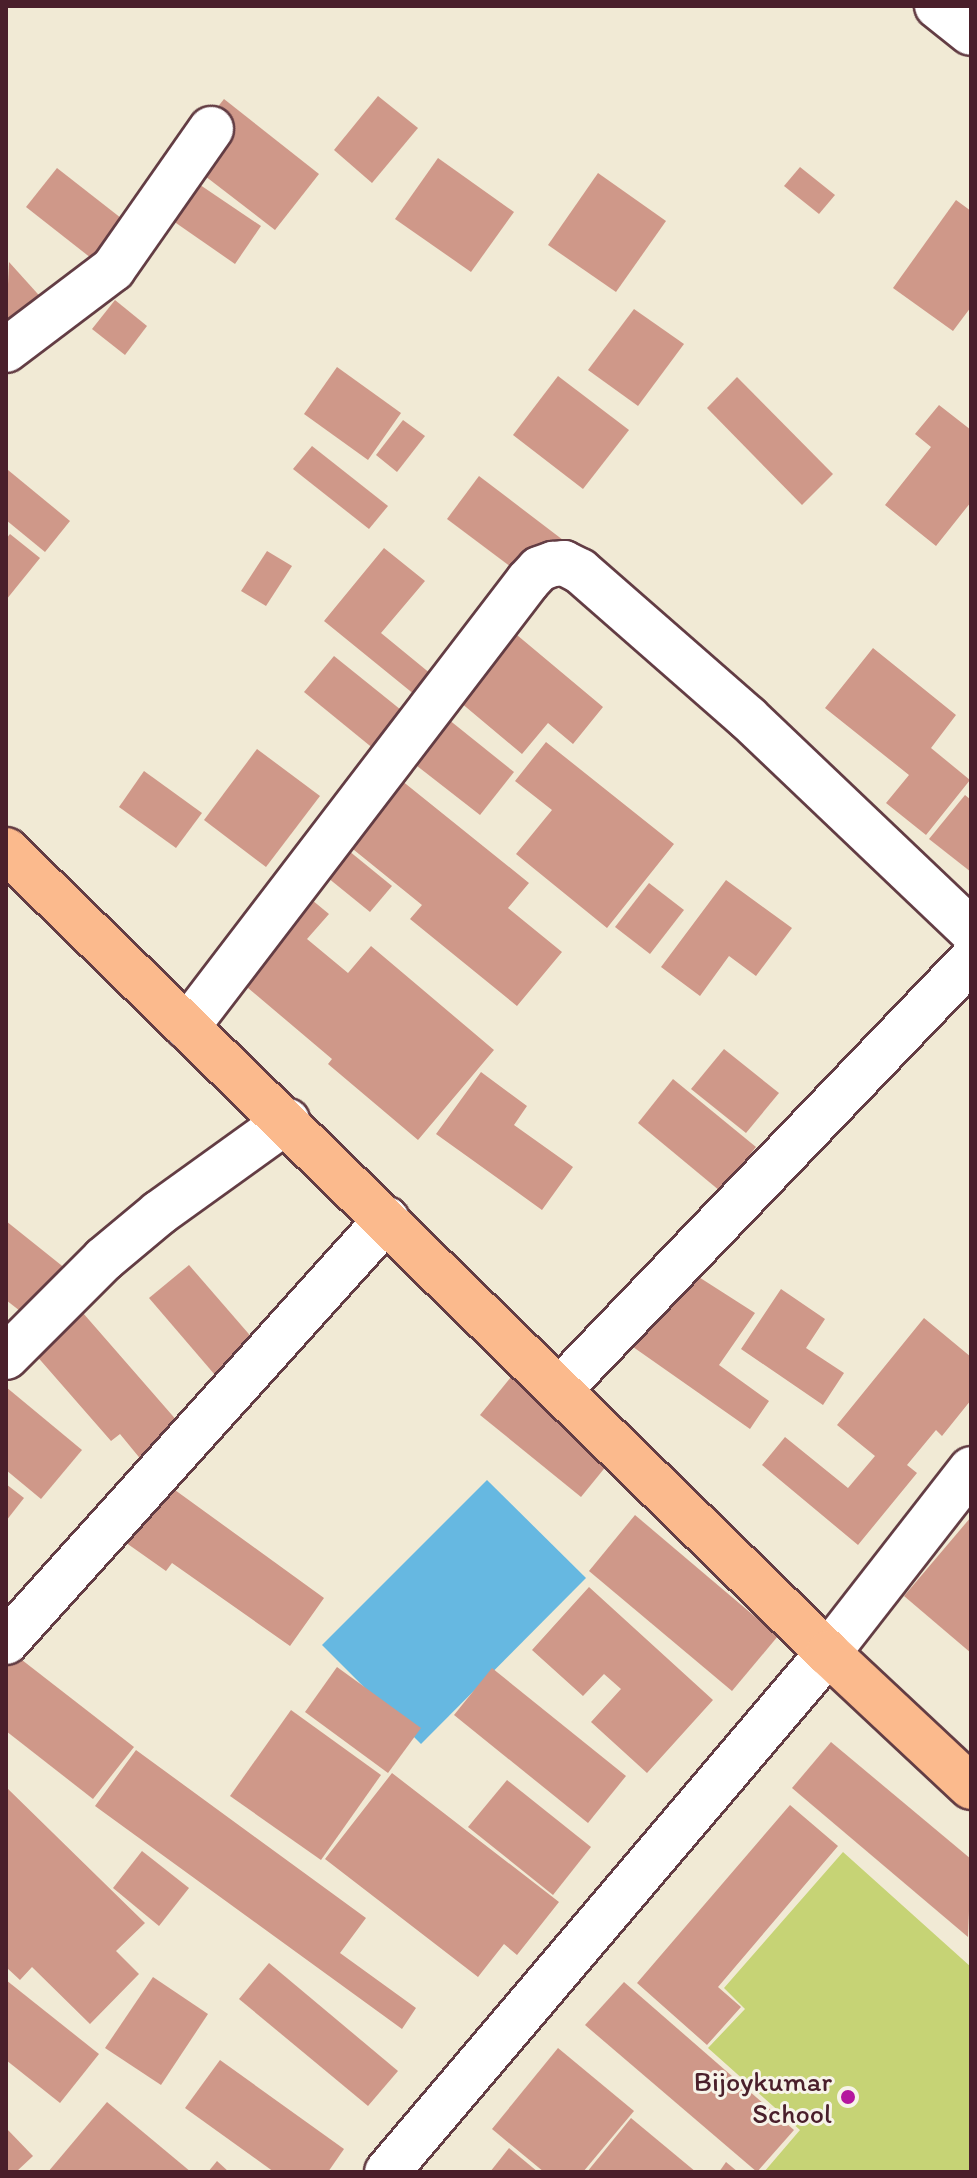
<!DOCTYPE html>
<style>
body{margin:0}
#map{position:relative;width:977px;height:2178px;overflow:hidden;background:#f1ead5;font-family:Itim,sans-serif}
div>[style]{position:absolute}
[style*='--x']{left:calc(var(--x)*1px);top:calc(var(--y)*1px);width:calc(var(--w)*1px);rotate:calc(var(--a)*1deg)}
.green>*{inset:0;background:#c6d375}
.water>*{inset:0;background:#66b8e1}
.building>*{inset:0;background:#cf9889}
.roads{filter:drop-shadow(2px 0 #633d44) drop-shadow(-2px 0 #633d44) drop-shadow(0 2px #633d44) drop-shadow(0 -2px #633d44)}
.minor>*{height:44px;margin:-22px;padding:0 22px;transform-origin:22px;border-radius:22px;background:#fff}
.primary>*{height:44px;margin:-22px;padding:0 22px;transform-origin:22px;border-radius:22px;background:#fbba8d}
.dots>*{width:22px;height:22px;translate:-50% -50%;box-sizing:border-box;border:4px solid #f7f3e8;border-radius:50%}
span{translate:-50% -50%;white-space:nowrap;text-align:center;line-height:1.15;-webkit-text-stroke:6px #f7f3e8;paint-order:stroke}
.poi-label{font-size:28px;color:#4a1f2b}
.right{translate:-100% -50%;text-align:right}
.frame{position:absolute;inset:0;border:8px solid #4a1f2b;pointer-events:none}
</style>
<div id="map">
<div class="green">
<div style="clip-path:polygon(843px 1852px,971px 1967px,971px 2172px,764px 2172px,800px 2130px,708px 2048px,745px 2009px,724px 1988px)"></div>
</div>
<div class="water">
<div style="clip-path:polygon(487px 1480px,586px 1578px,421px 1744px,322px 1645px)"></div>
</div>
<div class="building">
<div style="clip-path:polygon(378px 96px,418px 128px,372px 183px,334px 150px)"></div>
<div style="clip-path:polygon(224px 99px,319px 174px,275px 230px,179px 156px)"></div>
<div style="clip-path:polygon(438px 158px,514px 212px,471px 272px,395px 219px)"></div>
<div style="clip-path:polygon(800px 167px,835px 195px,819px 214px,784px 186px)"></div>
<div style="clip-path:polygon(57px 168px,135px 229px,105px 269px,26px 207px)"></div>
<div style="clip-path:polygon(178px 170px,261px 226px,235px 264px,153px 207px)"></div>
<div style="clip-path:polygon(598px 173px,666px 221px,616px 292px,548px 245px)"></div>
<div style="clip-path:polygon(956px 200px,971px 211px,971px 307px,953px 331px,893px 288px)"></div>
<div style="clip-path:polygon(9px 262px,55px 313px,6px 330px)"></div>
<div style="clip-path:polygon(115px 300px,147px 326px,125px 355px,92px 329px)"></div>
<div style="clip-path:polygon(634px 309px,684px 344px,638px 406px,588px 370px)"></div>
<div style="clip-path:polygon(337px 367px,401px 413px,368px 460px,304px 414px)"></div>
<div style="clip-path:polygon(558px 376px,629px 430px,583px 489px,513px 435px)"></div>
<div style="clip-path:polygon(737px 377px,833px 474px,802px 505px,707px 408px)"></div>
<div style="clip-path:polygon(939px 405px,971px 430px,971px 502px,936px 546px,885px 505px,931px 447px,915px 434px)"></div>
<div style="clip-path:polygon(403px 420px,425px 436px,397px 472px,376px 455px)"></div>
<div style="clip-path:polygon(312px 446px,388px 506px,369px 529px,293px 469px)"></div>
<div style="clip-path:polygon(8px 470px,70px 521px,45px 552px,6px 520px)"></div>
<div style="clip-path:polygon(479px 476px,563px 540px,531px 582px,447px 519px)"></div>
<div style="clip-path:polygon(10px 534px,40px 558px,6px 600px,6px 539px)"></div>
<div style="clip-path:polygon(384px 548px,425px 581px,381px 633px,448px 688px,431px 708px,324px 621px)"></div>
<div style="clip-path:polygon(267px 551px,292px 566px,266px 606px,241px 591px)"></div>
<div style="clip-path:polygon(511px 630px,603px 707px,573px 744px,548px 723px,522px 754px,454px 697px)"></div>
<div style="clip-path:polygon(873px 648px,956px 715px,931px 748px,970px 780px,926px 835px,886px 803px,909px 775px,825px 708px)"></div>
<div style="clip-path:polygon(334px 656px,421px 726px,391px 763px,304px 692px)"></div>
<div style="clip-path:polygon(438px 711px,514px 772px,480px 815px,403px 755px)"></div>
<div style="clip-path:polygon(546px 742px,674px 844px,607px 928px,516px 854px,552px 810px,515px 781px)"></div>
<div style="clip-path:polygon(257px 749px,320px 796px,266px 867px,204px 820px)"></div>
<div style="clip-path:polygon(144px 771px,202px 813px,176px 848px,119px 807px)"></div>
<div style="clip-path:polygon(391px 772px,529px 883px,508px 908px,562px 952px,517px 1006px,410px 919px,422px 905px,338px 837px)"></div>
<div style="clip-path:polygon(965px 795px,971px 800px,971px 872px,929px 839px)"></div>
<div style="clip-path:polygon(338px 842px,392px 886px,370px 912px,317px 869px)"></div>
<div style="clip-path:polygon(726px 880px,792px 928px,756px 976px,729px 956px,700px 996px,661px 967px)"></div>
<div style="clip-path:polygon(649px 883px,684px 910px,650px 954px,615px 927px)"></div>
<div style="clip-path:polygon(312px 900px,329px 914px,307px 939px,348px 973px,371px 946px,494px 1050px,418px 1140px,328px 1064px,332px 1059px,241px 982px)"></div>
<div style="clip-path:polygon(724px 1049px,779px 1093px,746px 1133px,691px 1089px)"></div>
<div style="clip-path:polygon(481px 1072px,527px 1106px,514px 1125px,573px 1167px,542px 1210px,436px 1134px)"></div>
<div style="clip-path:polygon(673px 1079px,756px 1147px,720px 1191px,638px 1123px)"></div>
<div style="clip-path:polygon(6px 1221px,76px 1277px,38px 1325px,6px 1300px)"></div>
<div style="clip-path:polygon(189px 1265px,267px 1355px,227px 1389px,149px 1298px)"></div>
<div style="clip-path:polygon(680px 1265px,755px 1313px,719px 1365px,769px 1401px,750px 1429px,626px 1342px)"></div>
<div style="clip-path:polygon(781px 1289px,825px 1319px,806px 1348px,844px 1373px,823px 1405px,741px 1349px)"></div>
<div style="clip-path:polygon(83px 1313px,192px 1438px,152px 1473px,120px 1434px,111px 1441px,35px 1354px)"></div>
<div style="clip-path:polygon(924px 1318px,971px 1357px,971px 1400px,942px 1436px,936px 1430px,907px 1465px,917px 1473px,858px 1545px,762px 1465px,785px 1437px,848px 1488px,875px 1456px,837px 1425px)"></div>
<div style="clip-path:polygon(511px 1377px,612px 1459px,581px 1497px,480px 1415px)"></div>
<div style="clip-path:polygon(6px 1387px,82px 1450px,41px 1499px,6px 1470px)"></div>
<div style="clip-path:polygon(157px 1477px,324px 1598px,290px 1646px,172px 1563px,166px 1571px,115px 1535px)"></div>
<div style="clip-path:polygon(6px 1484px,24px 1498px,6px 1521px)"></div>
<div style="clip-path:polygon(635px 1515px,778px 1636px,732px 1691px,589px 1571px)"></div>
<div style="clip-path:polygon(971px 1517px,971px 1653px,904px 1596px)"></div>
<div style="clip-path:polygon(589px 1587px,713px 1700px,647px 1773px,591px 1722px,621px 1689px,604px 1674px,583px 1696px,532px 1650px)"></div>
<div style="clip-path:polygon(13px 1653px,134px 1747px,93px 1799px,6px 1731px,6px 1662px)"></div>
<div style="clip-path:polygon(337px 1667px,421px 1728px,388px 1773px,305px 1712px)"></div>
<div style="clip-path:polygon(492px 1668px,626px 1776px,588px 1823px,454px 1715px)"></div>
<div style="clip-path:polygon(291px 1710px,381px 1775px,321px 1860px,230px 1796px)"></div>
<div style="clip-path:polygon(831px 1742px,971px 1859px,968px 1937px,792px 1788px)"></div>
<div style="clip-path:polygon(136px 1750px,366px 1918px,340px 1953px,416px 2008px,402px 2029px,95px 1806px)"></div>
<div style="clip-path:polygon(392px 1773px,559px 1902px,517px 1955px,504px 1944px,478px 1977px,325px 1859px)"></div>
<div style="clip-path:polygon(507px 1780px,591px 1847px,553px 1895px,468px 1827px)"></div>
<div style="clip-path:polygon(6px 1787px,145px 1923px,116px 1951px,139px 1974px,90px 2024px,32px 1967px,20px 1980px,6px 1967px)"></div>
<div style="clip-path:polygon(790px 1805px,838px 1846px,718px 1987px,741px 2007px,707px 2045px,637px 1983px)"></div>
<div style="clip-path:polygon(142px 1851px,189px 1888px,159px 1926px,113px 1888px)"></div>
<div style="clip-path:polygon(269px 1963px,398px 2071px,368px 2106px,239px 1999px)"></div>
<div style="clip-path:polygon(153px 1977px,208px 2014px,161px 2085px,105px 2048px)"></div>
<div style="clip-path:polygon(6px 1980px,99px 2054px,60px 2103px,6px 2060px)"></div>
<div style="clip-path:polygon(624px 1982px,794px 2130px,757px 2172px,585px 2025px)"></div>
<div style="clip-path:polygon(558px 2048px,634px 2111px,583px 2172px,544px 2172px,492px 2129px)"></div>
<div style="clip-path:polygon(220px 2060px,344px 2149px,328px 2172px,274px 2172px,185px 2108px)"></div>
<div style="clip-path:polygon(107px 2102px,191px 2172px,48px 2172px)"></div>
<div style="clip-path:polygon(631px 2118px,696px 2172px,587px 2172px)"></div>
<div style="clip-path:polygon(6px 2128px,33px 2156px,16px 2172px,6px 2172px)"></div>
<div style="clip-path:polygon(509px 2148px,538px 2172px,490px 2172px)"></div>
<div style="clip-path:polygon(217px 2161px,229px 2172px,208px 2172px)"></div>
<div style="clip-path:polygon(726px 2162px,738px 2172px,719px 2172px)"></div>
</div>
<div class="roads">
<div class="minor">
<div style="--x:937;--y:6;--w:43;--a:38.5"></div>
<div style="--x:6;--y:350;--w:134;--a:-37.1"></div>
<div style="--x:113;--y:269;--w:171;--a:-55"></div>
<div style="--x:187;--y:1027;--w:561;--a:-52.6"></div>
<div style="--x:528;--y:581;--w:16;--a:-47"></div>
<div style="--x:539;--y:569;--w:15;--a:-20"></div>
<div style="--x:553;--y:564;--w:11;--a:-5"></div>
<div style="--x:564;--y:563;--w:18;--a:27"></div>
<div style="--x:580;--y:571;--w:223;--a:41.2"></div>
<div style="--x:748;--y:718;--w:308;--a:43.6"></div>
<div style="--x:6;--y:1357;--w:139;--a:-45"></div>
<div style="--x:104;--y:1259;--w:72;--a:-39.9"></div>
<div style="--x:159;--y:1213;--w:158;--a:-35.7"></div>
<div style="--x:559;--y:1390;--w:596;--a:-46.22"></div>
<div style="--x:6;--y:1642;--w:569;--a:-47.99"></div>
<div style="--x:387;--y:2172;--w:681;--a:-49.65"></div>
<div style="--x:828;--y:1653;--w:233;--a:-52.1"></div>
</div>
<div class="primary">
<div style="--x:6;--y:850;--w:1149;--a:44.33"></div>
<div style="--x:828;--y:1653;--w:196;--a:43.1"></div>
</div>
</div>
<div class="dots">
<div style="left:848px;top:2097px;background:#b5179e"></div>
</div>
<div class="poi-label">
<span class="right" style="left:832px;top:2097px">Bijoykumar<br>School</span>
</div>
<div class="frame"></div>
</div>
